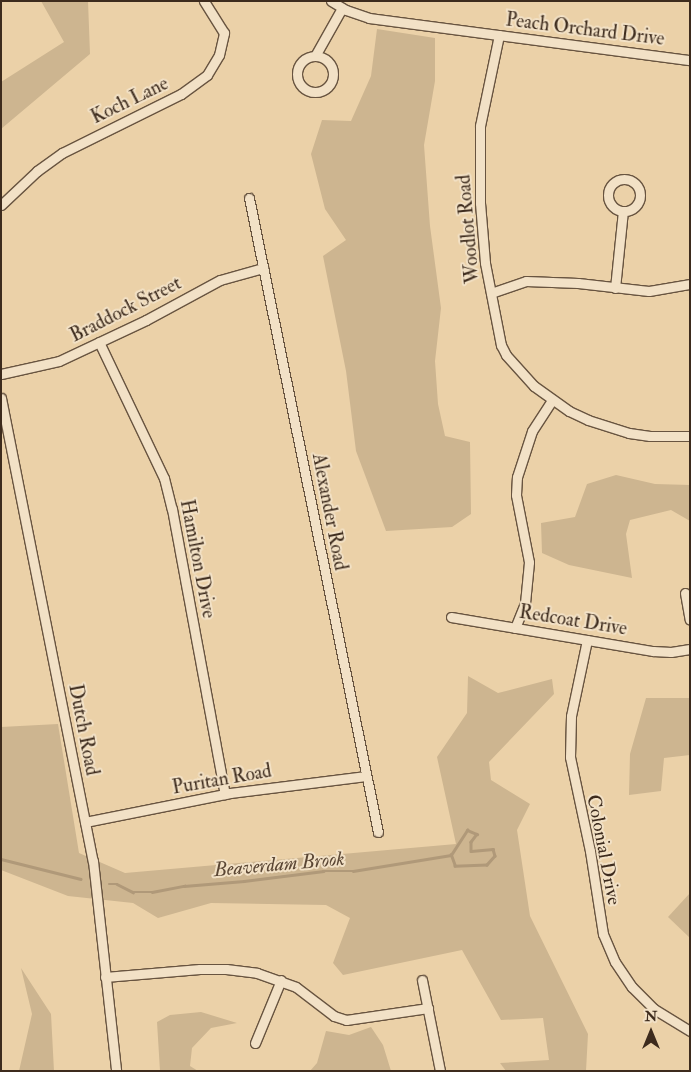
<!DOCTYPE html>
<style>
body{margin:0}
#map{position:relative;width:691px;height:1072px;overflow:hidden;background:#ebd1a8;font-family:"IM FELL Double Pica",serif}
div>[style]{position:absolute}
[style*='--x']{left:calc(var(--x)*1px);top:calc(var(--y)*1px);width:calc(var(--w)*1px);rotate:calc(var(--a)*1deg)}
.green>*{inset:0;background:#cdb590}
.stream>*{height:2.5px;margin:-1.25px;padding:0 1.25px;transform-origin:1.25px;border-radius:1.25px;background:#b09979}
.roads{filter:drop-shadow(1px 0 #685440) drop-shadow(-1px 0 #685440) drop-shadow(0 1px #685440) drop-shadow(0 -1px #685440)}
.minor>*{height:9px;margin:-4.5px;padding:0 4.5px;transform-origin:4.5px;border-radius:4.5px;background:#f2e1c6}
.minor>.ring{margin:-4.5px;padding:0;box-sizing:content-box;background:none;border:9px solid #f2e1c6;border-radius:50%}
span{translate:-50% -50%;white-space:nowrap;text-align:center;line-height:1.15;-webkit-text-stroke:4px #f2e1c6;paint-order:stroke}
.street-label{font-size:19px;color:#3d2b1d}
.water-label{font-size:20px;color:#5a4634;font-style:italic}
.frame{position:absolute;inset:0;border:2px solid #3d2b1d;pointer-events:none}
.north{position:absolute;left:626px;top:1007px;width:50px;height:50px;-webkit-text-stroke:4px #f2e1c6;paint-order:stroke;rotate:0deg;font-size:14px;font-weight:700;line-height:20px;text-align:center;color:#3d2b1d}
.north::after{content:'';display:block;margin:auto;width:18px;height:22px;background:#3d2b1d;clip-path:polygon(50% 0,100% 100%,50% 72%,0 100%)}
</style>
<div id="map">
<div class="green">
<i style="clip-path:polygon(41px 1px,88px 1px,90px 54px,1px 129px,1px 82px,64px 42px)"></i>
<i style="clip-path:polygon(377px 29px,435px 38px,435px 81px,424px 145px,430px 226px,441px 308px,435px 361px,438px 404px,445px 436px,470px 442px,471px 514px,452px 527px,386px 531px,356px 451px,346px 371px,323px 256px,346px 240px,325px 209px,311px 154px,322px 120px,351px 121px,371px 76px)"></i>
<i style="clip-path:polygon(616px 475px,655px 484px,690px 485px,690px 521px,671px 510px,630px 520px,626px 534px,632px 578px,569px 565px,542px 553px,541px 523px,575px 517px,587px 484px)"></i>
<i style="clip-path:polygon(468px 676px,498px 693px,552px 679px,554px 694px,489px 762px,491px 780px,530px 804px,517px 830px,530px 916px,588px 1034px,586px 1071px,506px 1071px,500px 1063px,549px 1060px,543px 1018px,501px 1020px,462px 950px,343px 975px,333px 963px,350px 918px,326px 905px,211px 903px,158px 918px,133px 903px,68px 896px,1px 870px,1px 727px,58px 724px,79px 853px,125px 873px,456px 844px,437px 757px,467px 713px)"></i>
<i style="clip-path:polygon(646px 698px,690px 698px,690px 755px,664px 758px,661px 791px,629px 795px,630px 754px)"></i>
<i style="clip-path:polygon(690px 893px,690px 938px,668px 917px)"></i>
<i style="clip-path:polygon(21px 968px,51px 1014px,54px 1071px,19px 1071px,32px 1014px)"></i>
<i style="clip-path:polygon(201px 1012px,237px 1023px,211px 1028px,192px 1048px,190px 1066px,198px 1071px,160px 1071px,157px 1022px,170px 1015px)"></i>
<i style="clip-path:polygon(371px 1027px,383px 1045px,391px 1071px,310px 1071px,317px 1063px,326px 1031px,349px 1035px)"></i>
</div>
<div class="stream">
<i style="--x:467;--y:830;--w:11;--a:22"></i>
<i style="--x:477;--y:834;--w:10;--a:127"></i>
<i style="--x:471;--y:842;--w:9;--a:90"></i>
<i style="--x:471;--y:851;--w:22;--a:-5"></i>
<i style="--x:493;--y:849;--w:7;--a:74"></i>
<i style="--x:495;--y:856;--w:12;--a:132"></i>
<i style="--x:487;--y:865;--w:32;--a:178"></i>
<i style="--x:455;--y:866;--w:12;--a:-110"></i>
<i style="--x:451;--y:855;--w:30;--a:-57"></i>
<i style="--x:1;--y:859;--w:82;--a:14"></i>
<i style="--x:109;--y:884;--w:8;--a:0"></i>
<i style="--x:117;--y:884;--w:18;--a:27"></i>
<i style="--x:133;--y:892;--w:19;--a:0"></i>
<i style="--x:152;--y:892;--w:33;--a:-11"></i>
<i style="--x:184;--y:886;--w:60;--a:-4.8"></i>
<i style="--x:244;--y:881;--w:80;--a:-7.2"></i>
<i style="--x:323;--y:871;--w:30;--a:0"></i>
<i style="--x:353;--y:871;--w:99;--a:-9.3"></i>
</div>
<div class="roads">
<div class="minor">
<i style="--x:331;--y:1;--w:17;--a:31"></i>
<i style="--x:346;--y:10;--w:24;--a:19"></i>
<i style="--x:369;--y:18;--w:324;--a:7.5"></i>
<i style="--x:499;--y:35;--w:93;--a:101.8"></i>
<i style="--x:480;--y:126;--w:77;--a:90"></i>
<i style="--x:480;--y:203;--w:60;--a:85.2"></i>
<i style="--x:485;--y:263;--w:84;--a:79"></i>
<i style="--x:501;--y:345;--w:11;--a:63"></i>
<i style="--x:506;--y:355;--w:42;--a:47.9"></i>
<i style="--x:534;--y:386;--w:43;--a:35.5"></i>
<i style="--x:569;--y:411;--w:21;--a:25"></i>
<i style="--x:588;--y:420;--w:43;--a:17.6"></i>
<i style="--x:629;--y:433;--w:21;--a:8"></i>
<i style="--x:650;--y:436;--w:40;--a:0"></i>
<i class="ring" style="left:297px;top:56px;width:27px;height:27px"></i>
<i style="--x:315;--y:56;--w:55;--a:-60.6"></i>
<i class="ring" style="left:608px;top:179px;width:23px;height:23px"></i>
<i style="--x:249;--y:198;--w:647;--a:78.5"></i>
<i style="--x:1;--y:205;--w:50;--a:-43.4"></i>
<i style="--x:37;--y:171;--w:31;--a:-36"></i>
<i style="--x:62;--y:153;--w:133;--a:-26.4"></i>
<i style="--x:181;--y:94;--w:32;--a:-36"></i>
<i style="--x:207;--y:75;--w:23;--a:-59"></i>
<i style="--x:219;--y:55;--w:23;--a:-77"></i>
<i style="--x:224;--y:33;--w:38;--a:-122"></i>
<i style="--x:615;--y:288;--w:77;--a:-84.1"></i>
<i style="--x:491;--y:293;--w:37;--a:-19"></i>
<i style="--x:526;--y:281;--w:52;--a:2.2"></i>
<i style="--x:578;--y:283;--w:71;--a:6.4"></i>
<i style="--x:649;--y:291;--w:42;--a:-9.7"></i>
<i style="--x:99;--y:342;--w:151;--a:64.5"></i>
<i style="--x:164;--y:478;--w:32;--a:76"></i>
<i style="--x:172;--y:509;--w:290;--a:79.5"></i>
<i style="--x:1;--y:374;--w:59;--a:-12.6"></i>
<i style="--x:59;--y:361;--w:96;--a:-25.2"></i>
<i style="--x:146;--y:320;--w:84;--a:-28.4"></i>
<i style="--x:220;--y:280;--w:45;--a:-15.6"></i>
<i style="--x:1;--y:398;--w:472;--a:78.8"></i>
<i style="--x:93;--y:861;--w:211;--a:83.7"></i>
<i style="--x:685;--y:593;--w:27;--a:80"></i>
<i style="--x:451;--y:617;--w:205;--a:9.6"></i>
<i style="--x:653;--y:651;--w:18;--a:3"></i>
<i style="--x:671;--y:652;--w:19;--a:-9"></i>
<i style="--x:515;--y:628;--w:27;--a:-68"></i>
<i style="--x:525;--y:603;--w:41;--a:-84.4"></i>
<i style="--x:529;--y:562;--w:68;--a:-101"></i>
<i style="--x:516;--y:495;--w:18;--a:-87"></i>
<i style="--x:517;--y:477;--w:48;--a:-71.9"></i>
<i style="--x:532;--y:431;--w:37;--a:-57"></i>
<i style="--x:587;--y:640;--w:78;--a:101.9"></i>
<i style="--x:571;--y:716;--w:41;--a:91.4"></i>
<i style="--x:570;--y:757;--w:96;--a:78"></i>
<i style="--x:590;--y:851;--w:84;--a:81.1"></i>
<i style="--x:603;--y:934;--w:30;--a:67"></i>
<i style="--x:615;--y:962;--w:30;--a:56"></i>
<i style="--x:632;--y:987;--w:31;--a:45"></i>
<i style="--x:654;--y:1009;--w:42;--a:31.4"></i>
<i style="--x:85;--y:822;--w:148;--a:-11.3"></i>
<i style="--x:230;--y:793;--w:137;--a:-7.1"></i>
<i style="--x:105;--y:977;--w:95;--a:-4.8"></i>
<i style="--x:200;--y:969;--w:26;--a:0"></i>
<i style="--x:226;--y:969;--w:31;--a:7"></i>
<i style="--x:257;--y:973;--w:41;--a:19.7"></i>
<i style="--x:296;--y:987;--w:48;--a:37.3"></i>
<i style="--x:334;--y:1016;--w:13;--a:18"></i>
<i style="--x:346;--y:1020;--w:83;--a:-8.3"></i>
<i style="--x:422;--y:980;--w:93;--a:78.8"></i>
<i style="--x:255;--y:1043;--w:68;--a:-67.6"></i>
</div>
</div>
<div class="street-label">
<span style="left:585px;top:30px;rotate:7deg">Peach Orchard Drive</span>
<span style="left:130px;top:101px;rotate:-26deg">Koch Lane</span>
<span style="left:469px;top:229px;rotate:-95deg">Woodlot Road</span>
<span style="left:126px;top:310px;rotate:-27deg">Braddock Street</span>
<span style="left:329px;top:512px;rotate:79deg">Alexander Road</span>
<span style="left:197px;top:559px;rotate:79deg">Hamilton Drive</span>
<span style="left:573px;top:621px;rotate:9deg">Redcoat Drive</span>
<span style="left:83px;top:730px;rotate:79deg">Dutch Road</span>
<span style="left:222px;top:780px;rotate:-10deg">Puritan Road</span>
<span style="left:603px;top:850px;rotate:79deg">Colonial Drive</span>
</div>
<div class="water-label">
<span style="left:279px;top:864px;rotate:-5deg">Beaverdam Brook</span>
</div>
<div class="frame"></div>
<div class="north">N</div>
</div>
